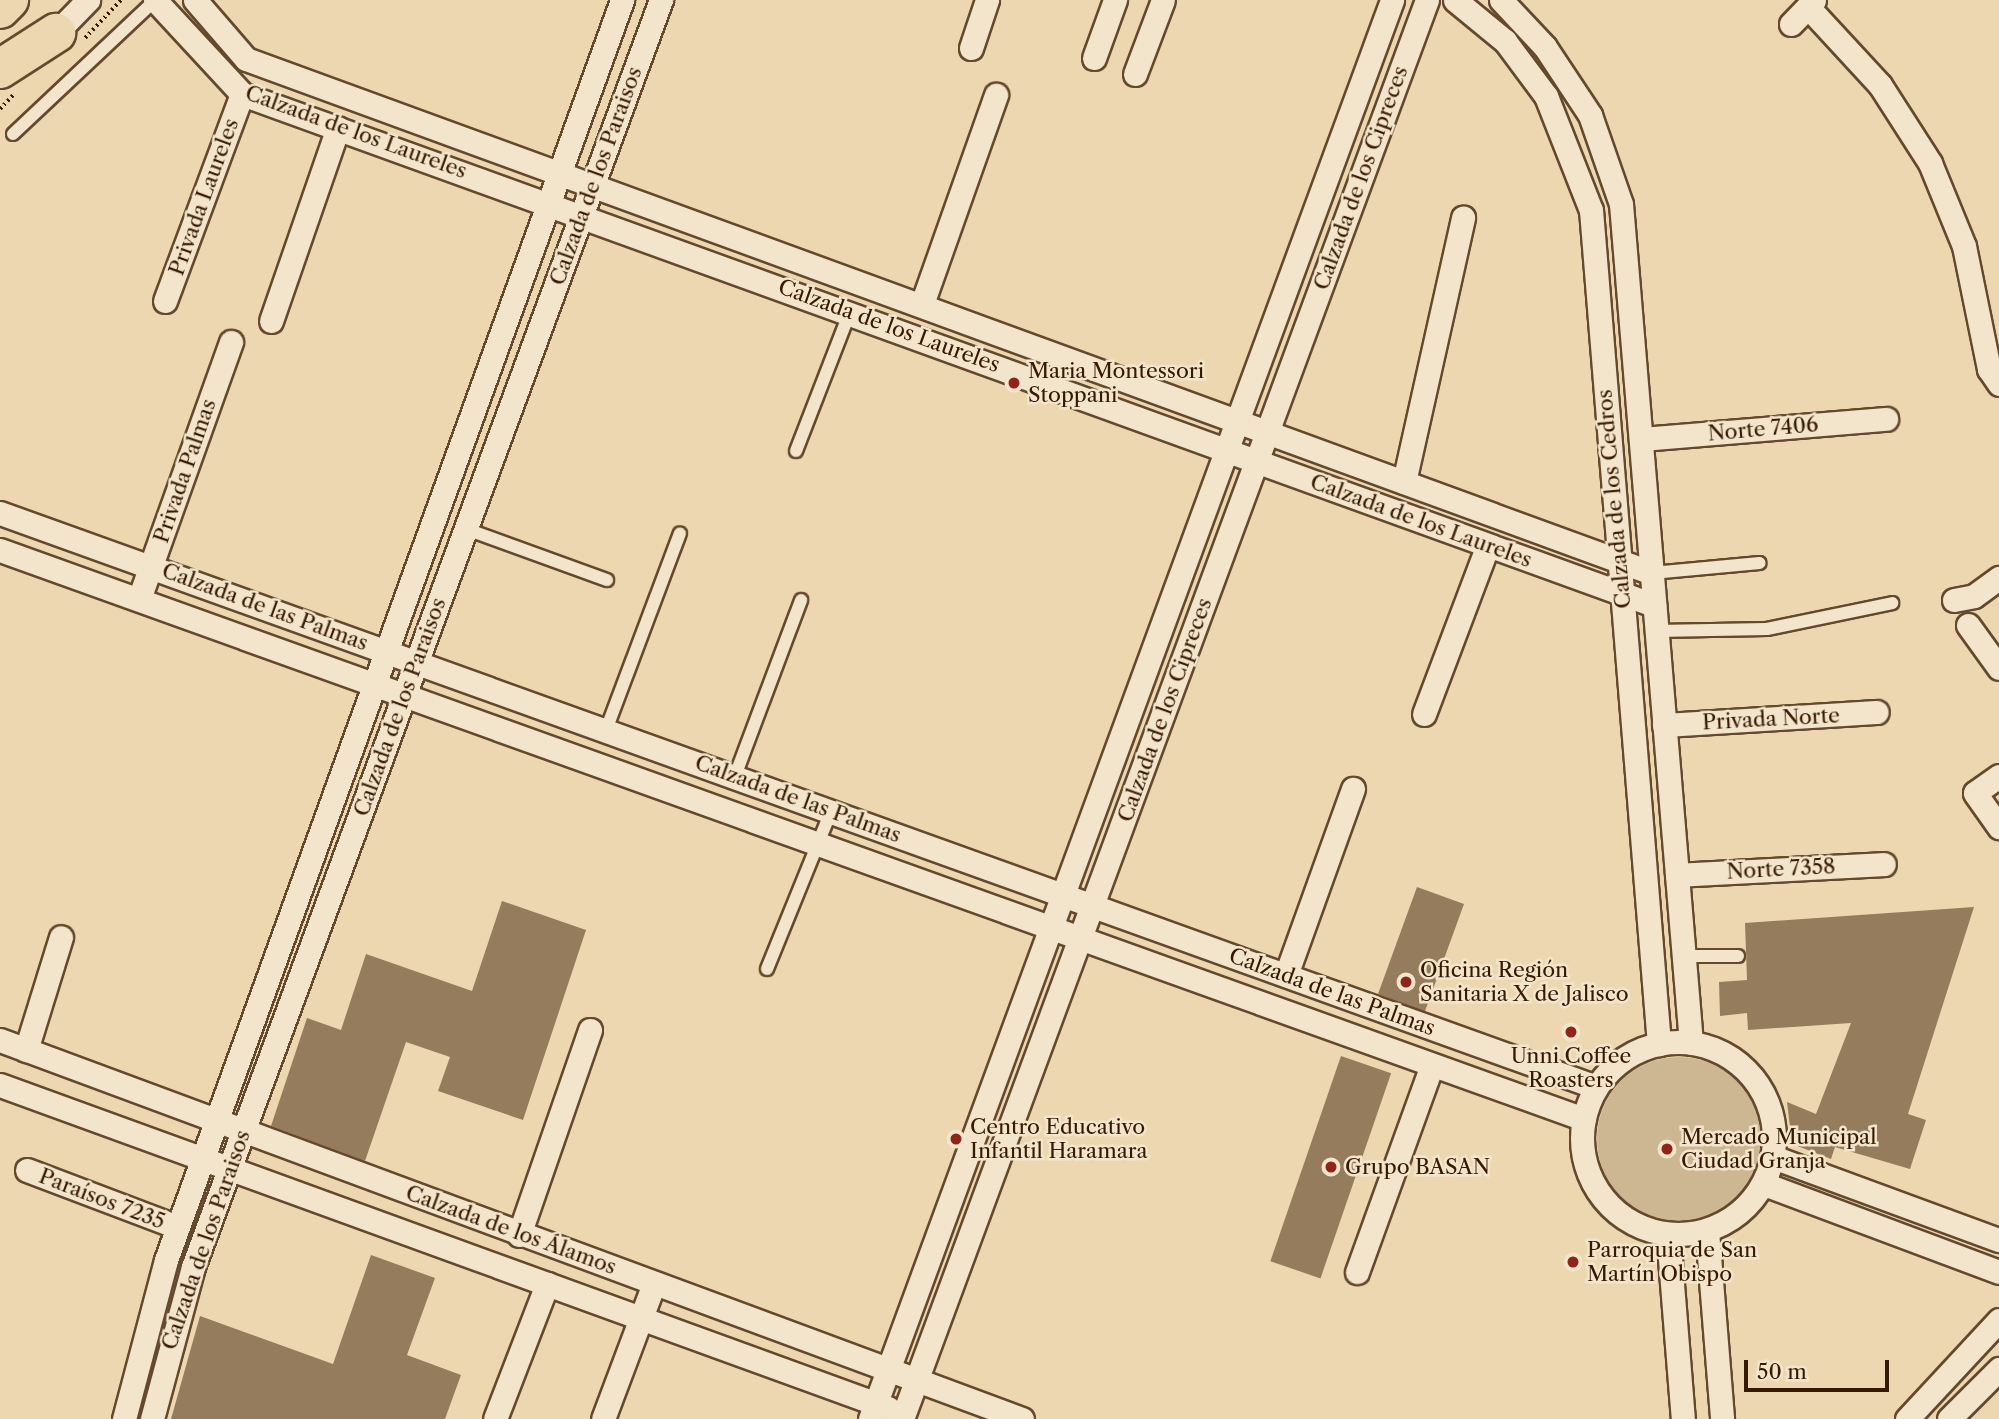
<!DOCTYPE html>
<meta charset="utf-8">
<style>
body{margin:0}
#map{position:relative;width:1999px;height:1419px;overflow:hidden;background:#ecd7b0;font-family:"Libre Caslon Text",serif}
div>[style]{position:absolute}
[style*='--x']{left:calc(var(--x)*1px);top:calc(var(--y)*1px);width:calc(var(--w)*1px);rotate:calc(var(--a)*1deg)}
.green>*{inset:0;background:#cdb792}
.round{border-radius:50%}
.building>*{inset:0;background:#957c5c;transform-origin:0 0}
.path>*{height:3.5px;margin-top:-1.75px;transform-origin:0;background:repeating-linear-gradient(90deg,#371a01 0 2px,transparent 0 5.5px)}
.roads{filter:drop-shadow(2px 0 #64492d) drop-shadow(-2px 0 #64492d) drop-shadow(0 2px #64492d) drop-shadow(0 -2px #64492d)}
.lane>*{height:12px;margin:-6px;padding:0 6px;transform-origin:6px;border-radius:6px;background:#f3e5cc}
.street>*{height:23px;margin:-11.5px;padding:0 11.5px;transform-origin:11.5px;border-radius:11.5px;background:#f3e5cc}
.street>.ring{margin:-11.5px;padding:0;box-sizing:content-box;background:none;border:23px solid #f3e5cc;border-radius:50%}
.highway>*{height:38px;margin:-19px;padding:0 19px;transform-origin:19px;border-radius:19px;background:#ecd7b0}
.dots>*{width:19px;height:19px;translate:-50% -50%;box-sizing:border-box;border:4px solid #f3e5cc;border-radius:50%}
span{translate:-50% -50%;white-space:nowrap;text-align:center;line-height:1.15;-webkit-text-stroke:5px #f3e5cc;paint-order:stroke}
.street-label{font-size:21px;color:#371a01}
.poi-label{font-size:21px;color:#371a01}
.left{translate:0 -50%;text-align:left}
.scale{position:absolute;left:1744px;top:1360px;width:145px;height:32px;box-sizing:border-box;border:4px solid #371a01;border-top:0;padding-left:9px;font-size:21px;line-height:24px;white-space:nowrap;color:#371a01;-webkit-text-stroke:5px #f3e5cc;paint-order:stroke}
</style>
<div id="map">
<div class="green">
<i class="round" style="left:1597px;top:1057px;width:164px;height:164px"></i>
</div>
<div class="building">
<i style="left:1417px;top:887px;width:50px;height:114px;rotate:20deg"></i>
<i style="clip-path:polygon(502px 901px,586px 930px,523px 1120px,438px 1091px,450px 1057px,406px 1042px,365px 1161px,271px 1126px,307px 1018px,341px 1030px,366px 954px,472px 991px)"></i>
<i style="clip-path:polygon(1974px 907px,1908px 1114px,1926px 1120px,1910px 1169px,1835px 1147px,1831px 1159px,1792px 1144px,1787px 1102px,1816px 1114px,1851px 1023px,1748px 1030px,1747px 1013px,1720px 1016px,1719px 982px,1747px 980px,1745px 923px)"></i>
<i style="left:1341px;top:1056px;width:53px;height:217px;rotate:19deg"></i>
<i style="clip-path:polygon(371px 1255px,435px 1278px,407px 1355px,461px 1375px,445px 1419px,171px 1419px,200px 1316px,333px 1364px)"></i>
</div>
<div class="path">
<i style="--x:85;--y:38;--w:52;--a:-46.5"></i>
<i style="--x:0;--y:109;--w:19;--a:-47"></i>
</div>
<div class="roads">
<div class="lane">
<i style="--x:13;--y:134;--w:195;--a:-43.3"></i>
<i style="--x:796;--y:451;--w:149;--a:-68.8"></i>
<i style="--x:466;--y:529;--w:150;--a:19.9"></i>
<i style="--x:1652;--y:573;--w:108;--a:-5.3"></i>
<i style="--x:1656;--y:631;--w:111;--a:-1"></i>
<i style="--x:1767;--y:629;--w:128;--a:-11.7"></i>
<i style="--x:606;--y:730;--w:210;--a:-69.4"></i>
<i style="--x:735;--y:776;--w:188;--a:-69.4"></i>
<i style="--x:1684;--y:956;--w:54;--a:0"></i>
<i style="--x:767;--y:969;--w:170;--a:-67.9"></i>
</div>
<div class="street">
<i style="--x:155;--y:0;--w:128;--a:47.2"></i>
<i style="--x:242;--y:94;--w:1502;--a:19.9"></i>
<i style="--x:195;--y:0;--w:78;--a:49.2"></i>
<i style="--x:246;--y:59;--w:1497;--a:20.08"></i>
<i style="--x:1455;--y:0;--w:65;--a:39.4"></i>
<i style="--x:1505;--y:41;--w:69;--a:53.3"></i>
<i style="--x:1546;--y:96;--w:123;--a:68.5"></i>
<i style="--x:1591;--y:210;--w:837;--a:85.34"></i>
<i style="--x:1501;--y:0;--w:64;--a:46.9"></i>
<i style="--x:1545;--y:47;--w:82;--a:56.5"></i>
<i style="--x:1590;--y:115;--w:94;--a:70.8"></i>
<i style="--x:1621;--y:204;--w:842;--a:85.23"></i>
<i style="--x:1808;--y:7;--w:106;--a:47.3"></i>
<i style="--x:1880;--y:85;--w:93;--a:57.3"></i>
<i style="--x:1930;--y:163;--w:90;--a:67.7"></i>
<i style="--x:1964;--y:246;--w:126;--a:78.5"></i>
<i style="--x:1989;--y:369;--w:18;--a:56"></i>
<i style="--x:1791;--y:24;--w:33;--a:-46"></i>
<i style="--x:47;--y:42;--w:59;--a:-45.7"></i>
<i style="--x:971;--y:48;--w:51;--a:-71.6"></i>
<i style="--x:1094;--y:58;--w:62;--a:-70.1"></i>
<i style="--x:1135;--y:74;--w:79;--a:-69.3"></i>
<i style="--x:165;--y:301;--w:221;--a:-69.6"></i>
<i style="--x:922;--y:304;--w:222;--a:-70.5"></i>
<i style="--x:271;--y:321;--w:204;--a:-70.9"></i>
<i style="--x:1641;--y:439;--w:246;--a:-4.7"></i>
<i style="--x:1404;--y:482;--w:271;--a:-77.4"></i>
<i style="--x:0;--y:513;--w:1696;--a:19.78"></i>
<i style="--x:0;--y:550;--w:1683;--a:19.76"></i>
<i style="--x:139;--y:599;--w:273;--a:-70.3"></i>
<i style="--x:1954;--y:600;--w:20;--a:-11"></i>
<i style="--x:1974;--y:596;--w:31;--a:-36"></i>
<i style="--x:1968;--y:625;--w:53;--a:54.2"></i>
<i style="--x:1424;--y:714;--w:178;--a:-69.3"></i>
<i style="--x:1664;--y:725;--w:213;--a:-3.5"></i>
<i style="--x:1999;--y:776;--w:29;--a:145"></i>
<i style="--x:1975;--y:793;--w:42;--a:54.8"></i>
<i style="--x:1677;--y:875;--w:207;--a:-3"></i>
<i style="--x:1286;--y:975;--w:198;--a:-70.2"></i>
<i style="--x:0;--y:1040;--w:1090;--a:20.35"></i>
<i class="ring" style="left:1582px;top:1042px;width:169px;height:169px"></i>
<i style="--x:26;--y:1050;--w:118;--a:-72.8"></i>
<i style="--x:0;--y:1085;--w:945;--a:19.99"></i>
<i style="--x:1773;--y:1157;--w:241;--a:20.2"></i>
<i style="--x:27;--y:1170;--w:161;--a:20.7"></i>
<i style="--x:1764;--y:1184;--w:251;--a:20.5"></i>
<i style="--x:1707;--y:1231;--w:189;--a:85.4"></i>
<i style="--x:1668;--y:1234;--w:186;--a:85.4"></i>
<i style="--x:519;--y:1235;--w:217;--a:-70.9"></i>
<i style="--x:1357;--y:1272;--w:220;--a:-70.1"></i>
<i style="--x:124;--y:1419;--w:164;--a:-75.2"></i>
<i style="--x:166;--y:1260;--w:1340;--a:-70.1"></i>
<i style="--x:152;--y:1419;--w:157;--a:-74.9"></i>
<i style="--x:193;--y:1267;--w:1351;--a:-69.73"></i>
<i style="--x:495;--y:1419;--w:145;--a:-68.9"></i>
<i style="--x:603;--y:1419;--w:145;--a:-69.4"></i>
<i style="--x:870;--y:1419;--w:1512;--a:-69.8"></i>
<i style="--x:902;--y:1419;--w:1513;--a:-69.7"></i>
<i style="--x:1907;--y:1419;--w:135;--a:-47.1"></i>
<i style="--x:1949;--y:1419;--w:71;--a:-45"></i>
</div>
<div class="highway">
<i style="--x:0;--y:9;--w:13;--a:-45"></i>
<i style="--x:0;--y:69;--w:67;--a:-32.7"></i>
</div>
</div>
<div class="dots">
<i style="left:1014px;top:383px;background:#8f2418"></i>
<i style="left:1406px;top:982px;background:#8f2418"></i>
<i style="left:1571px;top:1032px;background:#8f2418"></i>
<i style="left:956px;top:1139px;background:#8f2418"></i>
<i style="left:1667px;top:1149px;background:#8f2418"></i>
<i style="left:1331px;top:1167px;background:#8f2418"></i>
<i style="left:1573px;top:1262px;background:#8f2418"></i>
</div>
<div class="street-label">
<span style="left:356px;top:132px;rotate:20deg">Calzada de los Laureles</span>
<span style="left:596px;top:176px;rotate:-70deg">Calzada de los Paraisos</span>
<span style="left:1361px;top:178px;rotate:-70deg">Calzada de los Cipreces</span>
<span style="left:204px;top:197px;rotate:-70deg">Privada Laureles</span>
<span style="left:889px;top:326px;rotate:20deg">Calzada de los Laureles</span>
<span style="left:1763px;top:429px;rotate:-5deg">Norte 7406</span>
<span style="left:185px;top:471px;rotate:-71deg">Privada Palmas</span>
<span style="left:1614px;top:499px;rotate:-95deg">Calzada de los Cedros</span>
<span style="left:1421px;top:521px;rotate:20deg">Calzada de los Laureles</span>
<span style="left:265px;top:607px;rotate:20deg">Calzada de las Palmas</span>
<span style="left:400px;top:707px;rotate:-70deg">Calzada de los Paraisos</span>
<span style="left:1165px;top:710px;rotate:-70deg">Calzada de los Cipreces</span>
<span style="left:1771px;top:719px;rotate:-3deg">Privada Norte</span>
<span style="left:798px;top:799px;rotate:20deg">Calzada de las Palmas</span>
<span style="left:1781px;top:869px;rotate:-3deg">Norte 7358</span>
<span style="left:1332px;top:992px;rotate:20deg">Calzada de las Palmas</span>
<span style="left:102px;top:1199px;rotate:21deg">Paraísos 7235</span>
<span style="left:511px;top:1230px;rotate:20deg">Calzada de los Álamos</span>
<span style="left:206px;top:1240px;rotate:-71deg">Calzada de los Paraisos</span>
</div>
<div class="poi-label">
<span class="left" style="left:1028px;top:383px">Maria Montessori<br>Stoppani</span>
<span class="left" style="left:1420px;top:982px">Oficina Región<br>Sanitaria X de Jalisco</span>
<span style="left:1571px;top:1068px">Unni Coffee<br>Roasters</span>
<span class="left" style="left:970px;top:1139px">Centro Educativo<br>Infantil Haramara</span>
<span class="left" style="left:1681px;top:1149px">Mercado Municipal<br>Ciudad Granja</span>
<span class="left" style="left:1345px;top:1167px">Grupo BASAN</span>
<span class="left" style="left:1587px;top:1262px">Parroquia de San<br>Martín Obispo</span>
</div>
<div class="scale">50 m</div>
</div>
